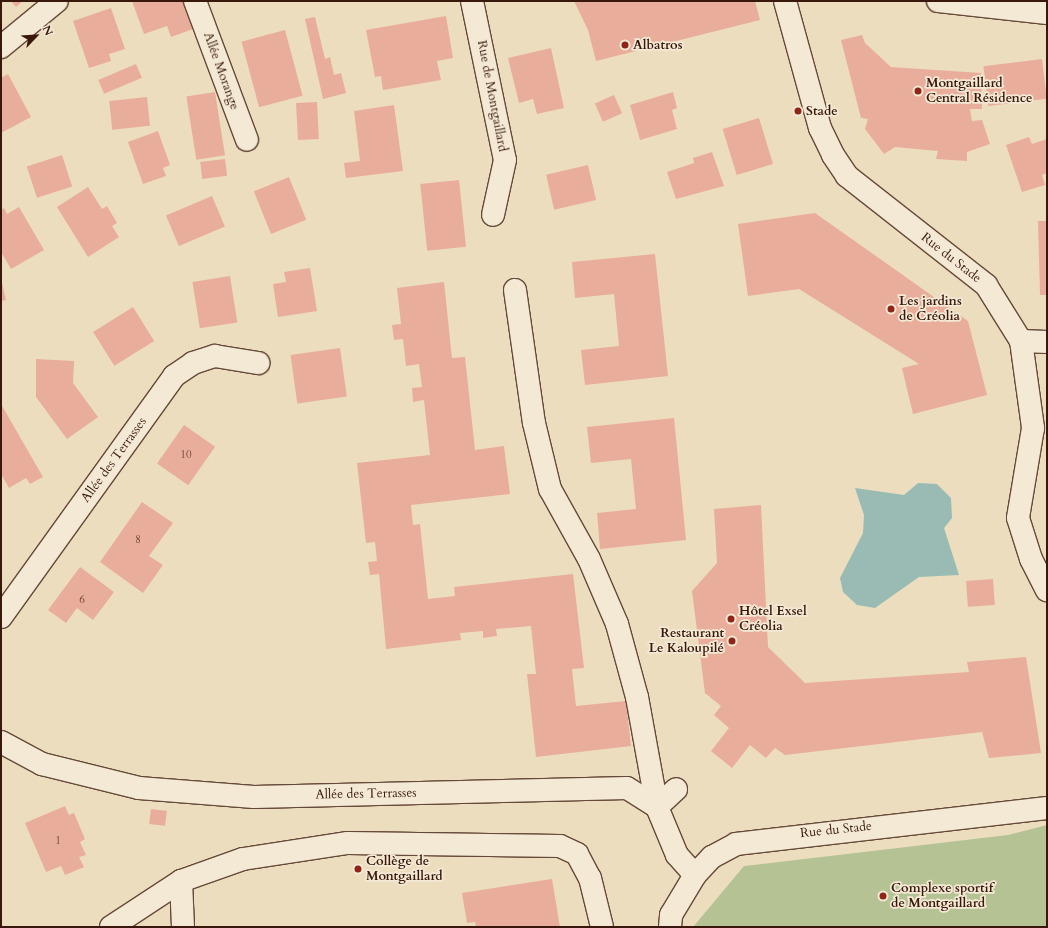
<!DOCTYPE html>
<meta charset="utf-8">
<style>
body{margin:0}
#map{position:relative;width:1048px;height:928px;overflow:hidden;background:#edddbf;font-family:Cardo,serif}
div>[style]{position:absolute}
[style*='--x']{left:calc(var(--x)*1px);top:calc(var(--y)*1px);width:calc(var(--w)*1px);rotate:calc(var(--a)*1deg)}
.green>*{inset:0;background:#b5c294}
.water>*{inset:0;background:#99bbb4}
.building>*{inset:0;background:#e9ad9b;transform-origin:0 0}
.roads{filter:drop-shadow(1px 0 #664938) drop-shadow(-1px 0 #664938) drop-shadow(0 1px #664938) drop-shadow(0 -1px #664938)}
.minor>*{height:22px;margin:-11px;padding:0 11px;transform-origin:11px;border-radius:11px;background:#f3e9d5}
.dots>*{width:11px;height:11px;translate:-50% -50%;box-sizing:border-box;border:2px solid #f3e9d5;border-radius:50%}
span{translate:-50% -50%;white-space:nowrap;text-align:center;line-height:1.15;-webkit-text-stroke:3.5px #f3e9d5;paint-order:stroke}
.number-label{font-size:11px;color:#653d2f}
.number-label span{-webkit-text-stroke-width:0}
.poi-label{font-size:13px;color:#39180b;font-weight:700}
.left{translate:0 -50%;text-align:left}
.right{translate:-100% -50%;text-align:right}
.street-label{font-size:13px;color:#39180b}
.frame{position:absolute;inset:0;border:2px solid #39180b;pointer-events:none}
.north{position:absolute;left:16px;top:16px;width:40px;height:40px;-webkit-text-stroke:3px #f3e9d5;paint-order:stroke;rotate:65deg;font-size:11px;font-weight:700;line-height:16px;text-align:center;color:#39180b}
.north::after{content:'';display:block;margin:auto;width:14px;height:18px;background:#39180b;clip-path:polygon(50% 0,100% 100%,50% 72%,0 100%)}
</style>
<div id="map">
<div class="green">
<i style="clip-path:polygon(1047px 825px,1047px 927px,693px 927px,744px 866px,1008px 835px)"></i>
</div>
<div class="water">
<i style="clip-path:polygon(918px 483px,937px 484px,951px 498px,952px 518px,944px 528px,959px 575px,919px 577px,875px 608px,857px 605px,843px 592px,840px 578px,863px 533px,864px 515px,855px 488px,904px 495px)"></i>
</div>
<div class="building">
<i style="clip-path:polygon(11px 1px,23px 1px,16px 7px)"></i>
<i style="clip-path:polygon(132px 1px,183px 1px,193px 29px,171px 37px,167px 26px,144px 34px)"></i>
<i style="clip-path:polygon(574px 1px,755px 1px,760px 20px,596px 61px,588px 30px)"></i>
<i style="clip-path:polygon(111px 8px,125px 49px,109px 54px,111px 61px,89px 68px,73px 21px)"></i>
<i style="clip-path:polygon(446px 16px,453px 58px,437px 61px,441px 80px,383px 90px,381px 76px,375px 77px,366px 30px)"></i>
<i style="clip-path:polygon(315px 17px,325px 59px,330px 57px,334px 75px,341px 73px,346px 93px,323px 99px,305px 19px)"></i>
<i style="left:285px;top:30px;width:68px;height:45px;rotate:75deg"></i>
<i style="clip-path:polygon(862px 35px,865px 43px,891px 67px,981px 73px,982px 109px,970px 109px,972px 121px,982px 120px,990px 144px,967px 152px,967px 161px,936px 159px,938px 151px,895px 147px,884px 154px,865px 129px,868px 119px,861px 118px,841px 40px)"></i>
<i style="clip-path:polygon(551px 48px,564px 108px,537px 114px,533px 99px,519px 103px,508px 58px)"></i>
<i style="left:1042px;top:59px;width:40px;height:59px;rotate:83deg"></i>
<i style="left:136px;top:64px;width:15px;height:41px;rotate:67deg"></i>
<i style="clip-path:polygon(8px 74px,31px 117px,1px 133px,1px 78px)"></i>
<i style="left:215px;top:92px;width:64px;height:29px;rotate:81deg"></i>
<i style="clip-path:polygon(673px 92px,677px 108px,672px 110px,677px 129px,640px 140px,630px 105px)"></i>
<i style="left:614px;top:95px;width:20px;height:21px;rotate:66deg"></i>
<i style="left:147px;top:97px;width:29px;height:38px;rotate:84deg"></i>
<i style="left:317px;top:102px;width:37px;height:21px;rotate:87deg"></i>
<i style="clip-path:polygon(394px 105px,403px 171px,346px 178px,344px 163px,360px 161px,354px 111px)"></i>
<i style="left:759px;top:118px;width:48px;height:38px;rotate:73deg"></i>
<i style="clip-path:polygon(158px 131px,170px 165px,163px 168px,166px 176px,143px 184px,128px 142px)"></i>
<i style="clip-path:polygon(1029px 137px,1032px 144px,1047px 139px,1047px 173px,1042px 175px,1045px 185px,1022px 192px,1006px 145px)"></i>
<i style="clip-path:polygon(712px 152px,724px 186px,676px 199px,667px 172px,694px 163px,693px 158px)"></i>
<i style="left:62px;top:155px;width:33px;height:37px;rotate:72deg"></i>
<i style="left:225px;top:159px;width:17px;height:25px;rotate:83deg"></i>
<i style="left:588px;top:165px;width:36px;height:43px;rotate:77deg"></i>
<i style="left:289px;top:177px;width:46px;height:38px;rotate:68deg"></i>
<i style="left:459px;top:180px;width:67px;height:39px;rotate:84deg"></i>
<i style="clip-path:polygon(88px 187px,102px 209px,107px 206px,117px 223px,112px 226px,119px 237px,88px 257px,57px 207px)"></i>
<i style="left:212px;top:196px;width:33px;height:50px;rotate:67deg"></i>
<i style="clip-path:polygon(19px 207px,44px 250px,11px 269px,1px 252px,1px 210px,4px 208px,7px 214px)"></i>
<i style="clip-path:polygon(815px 213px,968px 321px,987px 395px,913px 414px,902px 368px,919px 364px,799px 289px,748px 296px,738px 224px)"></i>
<i style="clip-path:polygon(1038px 221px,1047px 221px,1047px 295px,1040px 295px)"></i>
<i style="clip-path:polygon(655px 254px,668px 376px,585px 385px,581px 350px,619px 346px,614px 294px,575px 298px,572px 262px)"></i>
<i style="clip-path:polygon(310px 268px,317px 311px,278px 317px,273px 284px,286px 282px,284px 272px)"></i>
<i style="left:230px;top:276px;width:47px;height:38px;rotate:81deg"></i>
<i style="clip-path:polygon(1px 279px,6px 300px,1px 301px)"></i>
<i style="clip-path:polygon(444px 282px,452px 358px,465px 357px,475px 450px,504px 446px,510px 494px,411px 505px,413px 525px,420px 524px,428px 599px,455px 596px,454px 587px,573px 574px,584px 668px,572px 669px,576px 706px,626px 701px,631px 746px,536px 757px,527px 674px,536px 674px,531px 626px,496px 629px,497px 636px,483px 638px,483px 631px,460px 633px,461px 640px,386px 649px,379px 574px,370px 575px,368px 562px,377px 561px,375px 542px,366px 543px,357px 463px,430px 455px,424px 400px,413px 402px,412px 388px,422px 387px,419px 364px,406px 366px,403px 339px,394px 340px,392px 325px,401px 324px,397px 288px)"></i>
<i style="left:133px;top:307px;width:40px;height:47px;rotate:58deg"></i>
<i style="left:340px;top:348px;width:49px;height:50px;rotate:82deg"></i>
<i style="clip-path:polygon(36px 359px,74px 361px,73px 383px,98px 417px,67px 439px,36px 397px)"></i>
<i style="clip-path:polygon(1px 404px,43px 477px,30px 484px,26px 478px,9px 488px,1px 474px)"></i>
<i style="clip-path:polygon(674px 418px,686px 540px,600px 549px,597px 513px,636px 509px,631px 459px,591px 463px,587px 427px)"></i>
<i style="left:184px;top:425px;width:38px;height:47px;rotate:35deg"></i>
<i style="clip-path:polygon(142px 502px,173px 523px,149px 556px,163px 565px,143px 593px,100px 562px)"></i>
<i style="clip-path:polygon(761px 505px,768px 647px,805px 683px,969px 672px,967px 662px,1026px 657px,1041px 753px,989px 758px,982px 732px,785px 755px,775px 748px,766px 758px,750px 745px,732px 768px,711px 751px,729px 728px,714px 715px,721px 706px,705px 693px,692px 591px,717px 563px,714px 509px)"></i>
<i style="clip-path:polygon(80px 567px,114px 592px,93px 620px,77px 608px,66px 623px,48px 610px)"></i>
<i style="left:993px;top:579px;width:26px;height:27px;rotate:86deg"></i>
<i style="clip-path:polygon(65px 806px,69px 815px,74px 813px,85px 839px,80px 842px,86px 855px,79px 857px,84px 867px,65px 875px,61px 866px,46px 872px,25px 823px)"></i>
<i style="left:151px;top:809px;width:16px;height:15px;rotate:7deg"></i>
<i style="clip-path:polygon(552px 879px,560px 927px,476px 927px,475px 922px,467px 923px,462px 893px)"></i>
</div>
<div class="roads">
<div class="minor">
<i style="--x:195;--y:1;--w:148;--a:69.5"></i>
<i style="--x:472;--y:1;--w:162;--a:78.3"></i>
<i style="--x:505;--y:160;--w:56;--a:102.3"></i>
<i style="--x:785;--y:1;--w:132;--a:74.6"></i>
<i style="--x:820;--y:128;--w:30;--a:64"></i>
<i style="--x:833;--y:155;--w:25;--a:56"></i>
<i style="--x:847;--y:176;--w:177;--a:38.1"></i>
<i style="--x:986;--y:285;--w:66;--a:58"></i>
<i style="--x:1021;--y:341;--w:88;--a:82.1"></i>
<i style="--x:1033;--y:428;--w:91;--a:99.5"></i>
<i style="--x:1018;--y:518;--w:43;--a:72.4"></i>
<i style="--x:1031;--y:559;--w:35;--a:63"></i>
<i style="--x:938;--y:1;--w:110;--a:6.3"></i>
<i style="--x:1;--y:47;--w:72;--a:-39.4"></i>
<i style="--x:515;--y:290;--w:134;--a:81.9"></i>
<i style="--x:534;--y:423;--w:68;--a:76.4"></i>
<i style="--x:550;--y:489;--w:80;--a:60.9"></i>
<i style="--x:589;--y:559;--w:71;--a:66.7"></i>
<i style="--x:617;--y:624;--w:76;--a:74.7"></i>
<i style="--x:637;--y:697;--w:112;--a:79.7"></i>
<i style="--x:1021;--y:341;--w:26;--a:2"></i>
<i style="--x:1;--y:617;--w:297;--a:-54.3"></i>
<i style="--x:174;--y:376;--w:23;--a:-34"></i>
<i style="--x:193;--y:363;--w:23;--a:-18"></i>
<i style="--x:215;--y:356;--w:44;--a:9.2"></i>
<i style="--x:1;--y:742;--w:47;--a:28.2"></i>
<i style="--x:42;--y:764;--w:100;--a:13.9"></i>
<i style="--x:139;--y:788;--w:115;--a:4.5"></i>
<i style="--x:254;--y:797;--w:373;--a:-1.4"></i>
<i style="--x:627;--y:788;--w:36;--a:32"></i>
<i style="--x:657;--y:807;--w:52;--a:67.4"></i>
<i style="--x:677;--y:855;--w:27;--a:48"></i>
<i style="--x:657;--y:807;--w:26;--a:-43"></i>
<i style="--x:181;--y:881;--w:46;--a:87.5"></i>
<i style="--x:111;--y:927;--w:84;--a:-33.3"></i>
<i style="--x:181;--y:881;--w:66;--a:-19.5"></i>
<i style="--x:243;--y:859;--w:106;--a:-8.7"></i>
<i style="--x:348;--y:843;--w:212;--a:0.8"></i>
<i style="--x:560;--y:846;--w:19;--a:25"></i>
<i style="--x:577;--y:854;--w:27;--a:62"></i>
<i style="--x:590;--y:878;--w:50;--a:76.2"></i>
<i style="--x:670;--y:927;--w:12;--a:-85"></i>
<i style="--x:671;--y:915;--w:47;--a:-59"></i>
<i style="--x:695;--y:875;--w:25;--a:-47"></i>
<i style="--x:712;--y:857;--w:27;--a:-28"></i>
<i style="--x:736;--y:844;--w:313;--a:-6.6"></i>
</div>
</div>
<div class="dots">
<i style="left:625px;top:45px;background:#8f2418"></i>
<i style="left:918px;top:91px;background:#8f2418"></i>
<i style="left:798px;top:111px;background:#8f2418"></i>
<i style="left:891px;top:309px;background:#8f2418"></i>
<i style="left:731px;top:619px;background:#8f2418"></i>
<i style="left:732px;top:641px;background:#8f2418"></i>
<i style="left:358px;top:869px;background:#8f2418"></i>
<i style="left:883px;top:896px;background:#8f2418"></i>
</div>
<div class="number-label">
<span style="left:186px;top:455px">10</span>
<span style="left:138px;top:540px">8</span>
<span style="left:82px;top:600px">6</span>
<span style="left:58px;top:841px">1</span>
</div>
<div class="poi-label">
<span class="left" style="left:633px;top:45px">Albatros</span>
<span class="left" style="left:926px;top:91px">Montgaillard<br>Central Résidence</span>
<span class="left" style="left:806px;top:111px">Stade</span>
<span class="left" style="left:899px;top:309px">Les jardins<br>de Créolia</span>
<span class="left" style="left:739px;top:619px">Hôtel Exsel<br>Créolia</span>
<span class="right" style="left:724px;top:641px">Restaurant<br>Le Kaloupilé</span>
<span class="left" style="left:366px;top:869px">Collège de<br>Montgaillard</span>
<span class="left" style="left:891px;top:896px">Complexe sportif<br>de Montgaillard</span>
</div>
<div class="street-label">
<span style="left:221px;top:71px;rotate:70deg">Allée Morange</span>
<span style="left:492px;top:96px;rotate:79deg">Rue de Montgaillard</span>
<span style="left:951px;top:258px;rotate:38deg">Rue du Stade</span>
<span style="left:114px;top:460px;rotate:-54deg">Allée des Terrasses</span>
<span style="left:366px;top:794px;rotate:-1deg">Allée des Terrasses</span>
<span style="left:836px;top:830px;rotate:-6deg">Rue du Stade</span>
</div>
<div class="frame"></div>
<div class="north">N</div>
</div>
